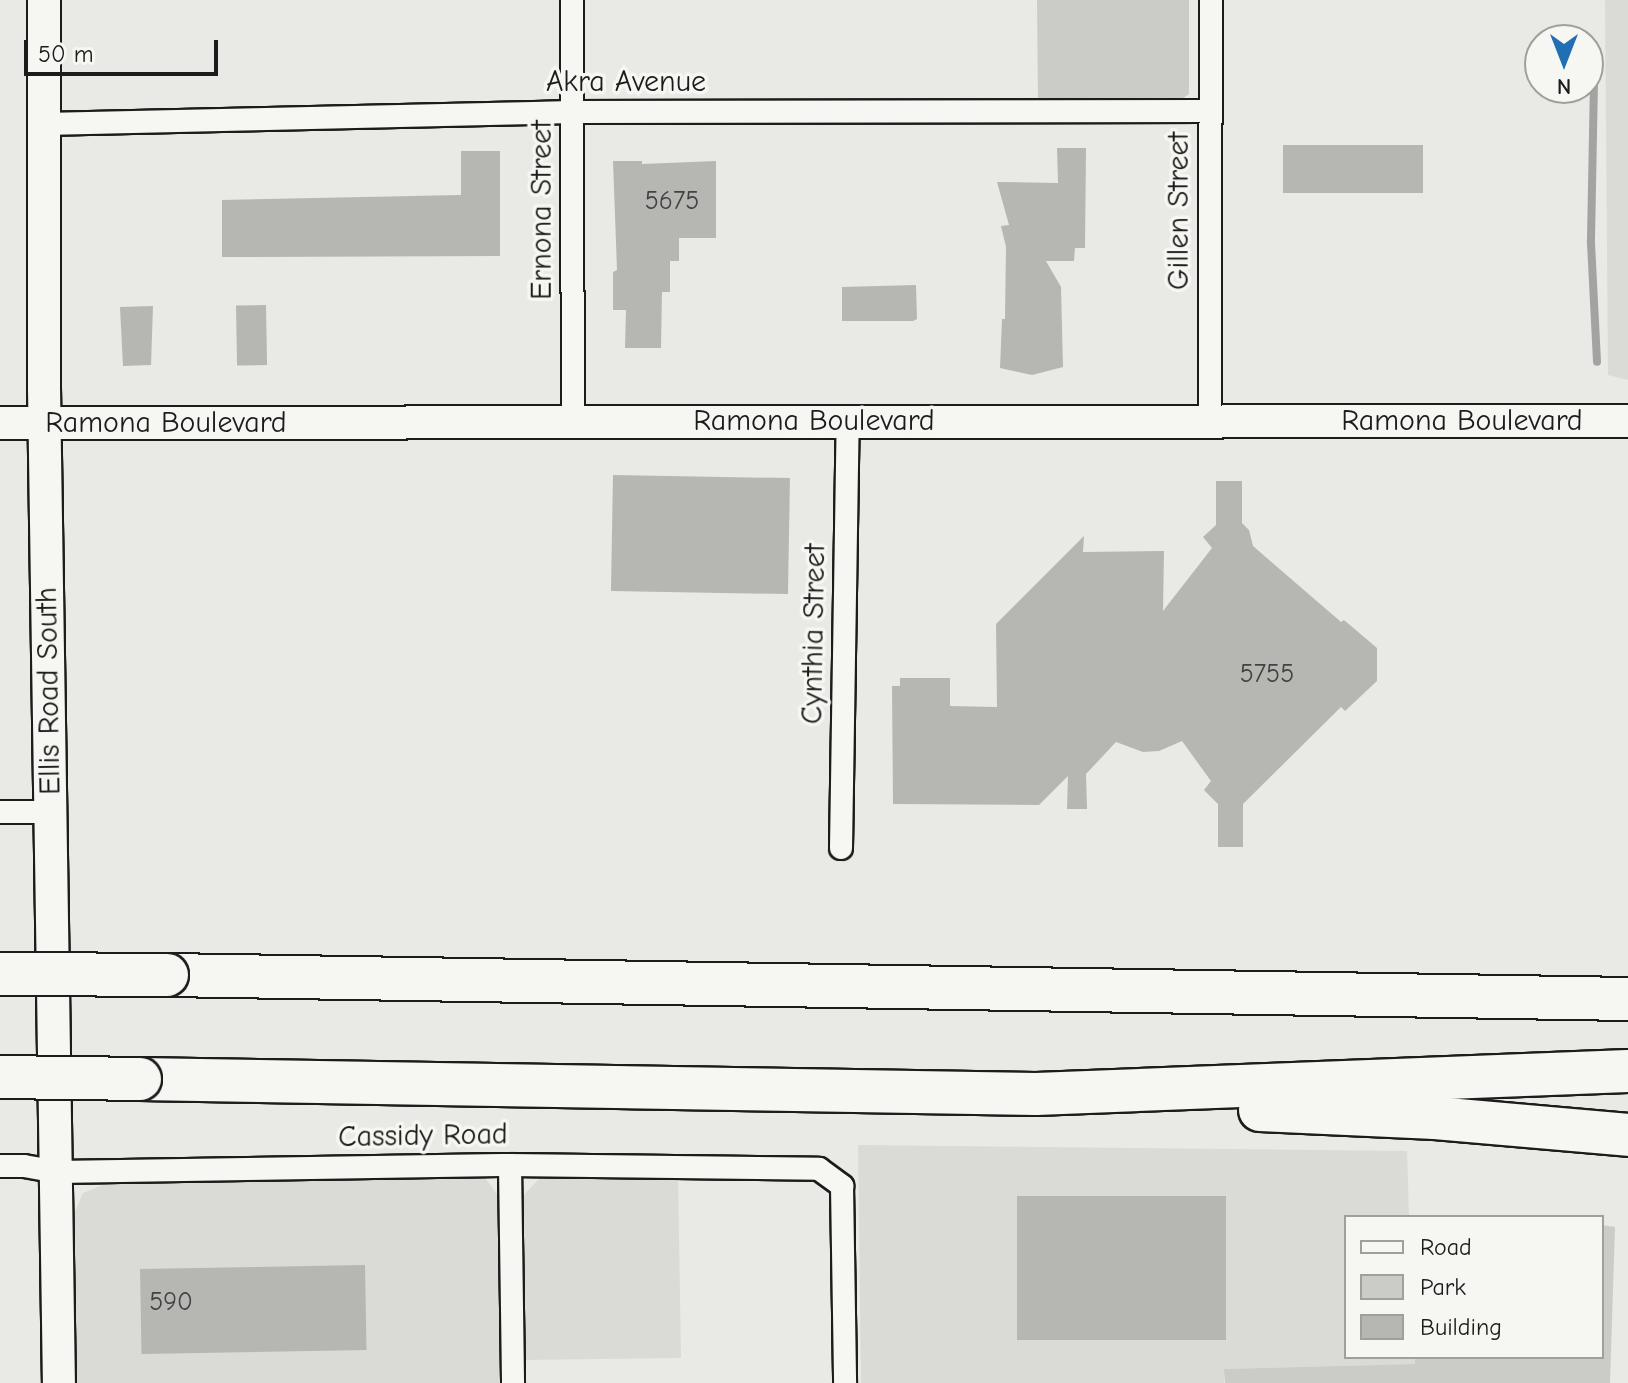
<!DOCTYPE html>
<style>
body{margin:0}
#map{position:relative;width:1628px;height:1383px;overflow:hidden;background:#e9e9e5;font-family:"Comic Neue",sans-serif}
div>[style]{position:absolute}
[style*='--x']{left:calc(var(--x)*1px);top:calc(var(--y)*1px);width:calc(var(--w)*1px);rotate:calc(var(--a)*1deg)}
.built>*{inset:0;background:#dadad6}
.green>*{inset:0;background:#cbcbc7}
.stream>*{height:8px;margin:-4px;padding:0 4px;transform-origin:4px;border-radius:4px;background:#a3a3a1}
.building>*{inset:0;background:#b6b6b3;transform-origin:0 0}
.roads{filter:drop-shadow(2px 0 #1c1c1c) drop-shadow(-2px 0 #1c1c1c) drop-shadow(0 2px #1c1c1c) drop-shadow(0 -2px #1c1c1c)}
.street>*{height:22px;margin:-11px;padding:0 11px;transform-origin:11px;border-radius:11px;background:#f6f6f2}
.secondary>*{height:32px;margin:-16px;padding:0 16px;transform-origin:16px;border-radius:16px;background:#f6f6f2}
.highway>*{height:42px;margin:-21px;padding:0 21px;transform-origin:21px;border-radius:21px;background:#f6f6f2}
.bridges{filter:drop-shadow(2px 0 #1c1c1c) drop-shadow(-2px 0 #1c1c1c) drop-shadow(0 2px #1c1c1c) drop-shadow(0 -2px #1c1c1c)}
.highway-bridge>*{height:42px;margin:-21px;padding:0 21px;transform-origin:21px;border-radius:21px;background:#f6f6f2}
span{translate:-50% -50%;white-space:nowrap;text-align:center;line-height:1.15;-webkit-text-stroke:7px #f6f6f2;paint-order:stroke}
.number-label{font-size:26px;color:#424242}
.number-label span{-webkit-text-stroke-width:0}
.street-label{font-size:30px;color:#1c1c1c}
.legend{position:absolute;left:1344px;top:1215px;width:260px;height:144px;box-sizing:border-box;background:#f6f6f2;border:2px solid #9f9f9c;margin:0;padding:10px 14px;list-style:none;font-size:24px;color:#1c1c1c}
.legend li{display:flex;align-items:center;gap:16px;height:40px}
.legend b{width:40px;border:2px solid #9f9f9c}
.north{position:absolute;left:1524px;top:24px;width:80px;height:80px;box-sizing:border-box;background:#f6f6f2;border:2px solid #9f9f9c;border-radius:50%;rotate:180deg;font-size:22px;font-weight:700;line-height:32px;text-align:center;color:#1c1c1c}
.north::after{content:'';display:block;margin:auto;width:28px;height:36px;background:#1f6fb2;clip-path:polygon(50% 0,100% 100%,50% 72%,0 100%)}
.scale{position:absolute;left:24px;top:40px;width:194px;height:36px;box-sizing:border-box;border:4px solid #1c1c1c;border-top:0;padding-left:10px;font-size:24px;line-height:28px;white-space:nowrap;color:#1c1c1c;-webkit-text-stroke:6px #f6f6f2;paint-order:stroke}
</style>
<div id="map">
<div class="built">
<i style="clip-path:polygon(1605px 0,1628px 0,1628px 380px,1608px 375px)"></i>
<i style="clip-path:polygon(858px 1145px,1407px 1151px,1409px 1217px,1346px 1217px,1346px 1357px,1415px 1357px,1415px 1364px,1225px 1369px,1224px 1383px,861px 1383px)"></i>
<i style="clip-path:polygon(485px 1178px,501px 1199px,503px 1383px,74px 1383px,71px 1220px,83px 1193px,105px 1184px)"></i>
<i style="clip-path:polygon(678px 1178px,681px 1358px,522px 1360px,521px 1198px,539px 1179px)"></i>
</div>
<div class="green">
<i style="clip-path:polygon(1037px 0,1189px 0,1189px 94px,1179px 101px,1038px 101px)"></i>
<i style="clip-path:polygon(1602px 1225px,1615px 1227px,1610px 1383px,1225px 1383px,1224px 1369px,1415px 1364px,1415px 1357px,1602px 1357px)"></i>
</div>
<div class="stream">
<i style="--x:1594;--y:82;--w:161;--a:91.1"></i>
<i style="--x:1591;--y:243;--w:119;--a:87.1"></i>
</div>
<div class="building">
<i style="left:1423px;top:145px;width:48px;height:140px;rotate:90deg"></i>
<i style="clip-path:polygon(1057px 148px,1086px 148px,1085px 248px,1075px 248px,1074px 261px,1046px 261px,1061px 287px,1063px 367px,1032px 375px,1000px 368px,1002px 319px,1005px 319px,1006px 247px,1001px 226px,1009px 225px,997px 182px,1058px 183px)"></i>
<i style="clip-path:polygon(461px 151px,500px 151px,500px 256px,222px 257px,222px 200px,461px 195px)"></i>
<i style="clip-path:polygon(613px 161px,642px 161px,642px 164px,716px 161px,716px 238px,679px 238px,679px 261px,670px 261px,670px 292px,662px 292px,661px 348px,625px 348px,626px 310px,613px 310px,613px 272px,617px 270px)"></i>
<i style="clip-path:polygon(916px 285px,917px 319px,913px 321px,842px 321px,842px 287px)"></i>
<i style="left:266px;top:305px;width:60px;height:30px;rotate:89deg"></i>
<i style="clip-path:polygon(153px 306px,151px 365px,123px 366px,120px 307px)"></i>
<i style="left:613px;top:475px;width:177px;height:116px;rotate:1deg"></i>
<i style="clip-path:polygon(1216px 481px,1242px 481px,1242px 523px,1249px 530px,1253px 546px,1341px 622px,1344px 620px,1377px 648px,1377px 681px,1345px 711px,1341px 707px,1243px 804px,1243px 847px,1218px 847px,1218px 804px,1204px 790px,1211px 781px,1182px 741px,1159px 751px,1143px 752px,1116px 742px,1086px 774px,1087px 809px,1067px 809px,1068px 776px,1039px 805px,893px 804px,892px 686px,900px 686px,900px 678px,950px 678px,950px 706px,997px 707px,996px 624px,1084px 536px,1083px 552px,1164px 551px,1163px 611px,1212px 548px,1203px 537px,1216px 525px)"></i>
<i style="left:1017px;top:1196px;width:209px;height:144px"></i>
<i style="left:365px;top:1265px;width:85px;height:225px;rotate:89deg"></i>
</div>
<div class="roads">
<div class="street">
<i style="--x:572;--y:0;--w:420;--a:89.9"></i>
<i style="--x:44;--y:124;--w:527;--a:-1.3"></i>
<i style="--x:571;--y:112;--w:638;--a:-0.09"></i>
<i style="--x:1210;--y:422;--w:422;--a:-89.9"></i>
<i style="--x:0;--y:812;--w:51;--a:0"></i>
<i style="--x:841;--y:848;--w:427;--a:-89.1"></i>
<i style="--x:510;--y:1165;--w:218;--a:89.2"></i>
<i style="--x:0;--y:1166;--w:24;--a:0"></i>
<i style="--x:24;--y:1166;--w:34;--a:10"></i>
<i style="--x:57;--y:1172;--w:453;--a:-0.9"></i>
<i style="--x:510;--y:1165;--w:309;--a:0.7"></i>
<i style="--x:819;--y:1169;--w:29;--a:36"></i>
<i style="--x:842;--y:1186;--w:197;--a:89.1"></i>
</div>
<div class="secondary">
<i style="--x:44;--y:0;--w:388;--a:90"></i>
<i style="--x:44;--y:388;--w:995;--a:89.14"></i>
<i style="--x:0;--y:423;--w:1628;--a:-0.07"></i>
</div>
<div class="highway">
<i style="--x:167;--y:975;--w:1461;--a:0.94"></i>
<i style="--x:140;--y:1079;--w:896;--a:0.96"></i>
<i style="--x:1036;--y:1094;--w:592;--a:-2.22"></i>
<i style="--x:1260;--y:1110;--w:175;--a:2.6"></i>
<i style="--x:1435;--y:1118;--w:194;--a:5"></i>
</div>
</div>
<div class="bridges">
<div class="highway-bridge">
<i style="--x:0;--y:974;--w:167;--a:0.3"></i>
<i style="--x:0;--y:1077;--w:140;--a:0.8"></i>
</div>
</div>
<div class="number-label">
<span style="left:672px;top:202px">5675</span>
<span style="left:1267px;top:675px">5755</span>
<span style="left:171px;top:1303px">590</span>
</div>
<div class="street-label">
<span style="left:626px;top:82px">Akra Avenue</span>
<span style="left:542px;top:210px;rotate:-90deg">Ernona Street</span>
<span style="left:1179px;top:211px;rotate:-90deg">Gillen Street</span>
<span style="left:814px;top:421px">Ramona Boulevard</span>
<span style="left:1462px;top:421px">Ramona Boulevard</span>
<span style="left:166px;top:423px">Ramona Boulevard</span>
<span style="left:814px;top:634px;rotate:-89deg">Cynthia Street</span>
<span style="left:49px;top:691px;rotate:-91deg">Ellis Road South</span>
<span style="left:423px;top:1136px;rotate:-1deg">Cassidy Road</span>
</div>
<ul class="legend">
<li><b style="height:10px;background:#f6f6f2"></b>Road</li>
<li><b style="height:22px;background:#cbcbc7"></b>Park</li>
<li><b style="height:22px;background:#b6b6b3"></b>Building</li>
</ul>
<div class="north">N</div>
<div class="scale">50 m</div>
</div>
